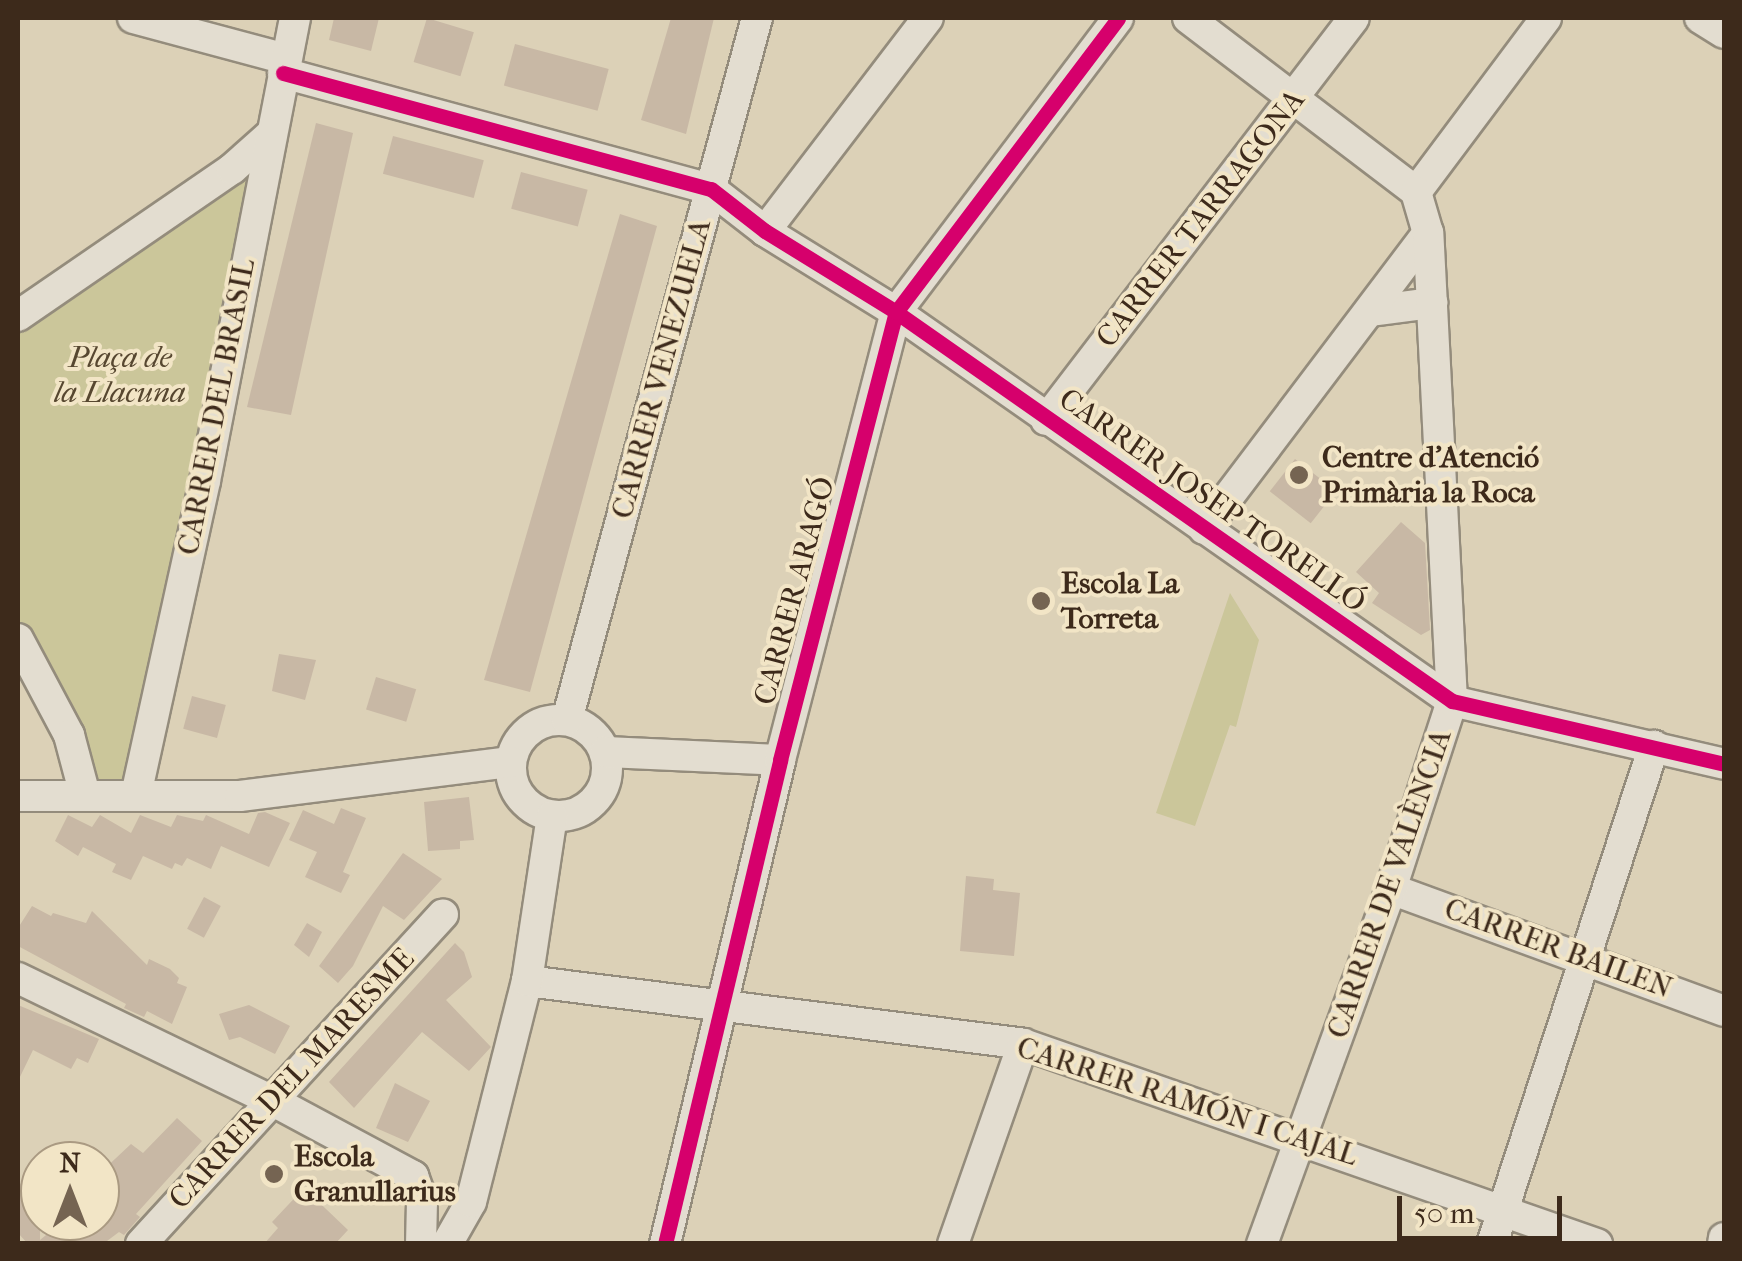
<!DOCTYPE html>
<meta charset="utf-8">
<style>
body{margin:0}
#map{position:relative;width:1742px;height:1261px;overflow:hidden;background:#dcd1b7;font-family:"IM FELL French Canon",serif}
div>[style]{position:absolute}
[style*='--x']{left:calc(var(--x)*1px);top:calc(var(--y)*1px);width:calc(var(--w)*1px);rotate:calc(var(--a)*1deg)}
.green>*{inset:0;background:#cbc69a}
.building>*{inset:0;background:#c8b8a5;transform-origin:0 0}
.roads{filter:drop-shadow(2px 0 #948c7c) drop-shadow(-2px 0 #948c7c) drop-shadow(0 2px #948c7c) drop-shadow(0 -2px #948c7c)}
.minor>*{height:30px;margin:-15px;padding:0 15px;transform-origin:15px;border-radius:15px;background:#e3ddd0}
.minor>.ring{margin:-15px;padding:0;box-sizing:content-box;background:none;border:30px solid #e3ddd0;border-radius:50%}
.cycleway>*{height:15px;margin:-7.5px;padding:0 7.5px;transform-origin:7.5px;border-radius:7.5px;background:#d6006c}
.dots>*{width:28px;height:28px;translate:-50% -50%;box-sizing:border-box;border:5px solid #f2e5c6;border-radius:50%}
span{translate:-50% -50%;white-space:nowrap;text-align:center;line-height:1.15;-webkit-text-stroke:8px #f2e5c6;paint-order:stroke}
.street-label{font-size:30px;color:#3d2a1b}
.park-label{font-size:30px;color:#574730;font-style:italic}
.poi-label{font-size:30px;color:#3d2a1b;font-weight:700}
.left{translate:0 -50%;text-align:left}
.frame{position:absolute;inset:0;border:20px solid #3d2a1b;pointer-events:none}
.north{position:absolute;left:20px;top:1141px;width:100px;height:100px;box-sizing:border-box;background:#f2e5c6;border:2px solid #aa9a82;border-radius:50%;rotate:0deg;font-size:28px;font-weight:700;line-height:40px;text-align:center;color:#3d2a1b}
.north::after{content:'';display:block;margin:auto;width:35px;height:45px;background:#756452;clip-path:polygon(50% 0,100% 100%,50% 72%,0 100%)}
.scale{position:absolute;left:1397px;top:1196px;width:165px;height:45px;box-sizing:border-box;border:5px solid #3d2a1b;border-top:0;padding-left:12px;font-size:30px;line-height:35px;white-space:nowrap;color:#3d2a1b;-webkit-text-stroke:8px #f2e5c6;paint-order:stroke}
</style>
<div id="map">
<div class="green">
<i style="clip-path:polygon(269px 136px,136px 795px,85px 795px,18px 639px,18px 316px)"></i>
<i style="clip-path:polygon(1230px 593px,1259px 640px,1236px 727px,1230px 725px,1195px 826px,1156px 813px)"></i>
</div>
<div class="building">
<i style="clip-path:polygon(334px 18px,379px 18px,371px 51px,329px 40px)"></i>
<i style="left:427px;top:18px;width:49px;height:46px;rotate:17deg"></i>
<i style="clip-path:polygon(671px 18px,714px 18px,686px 134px,641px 120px)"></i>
<i style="left:515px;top:44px;width:97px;height:43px;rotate:15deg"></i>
<i style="clip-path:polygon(316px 123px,353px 133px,291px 415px,247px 407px)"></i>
<i style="left:393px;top:136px;width:94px;height:39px;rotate:15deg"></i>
<i style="left:521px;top:172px;width:69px;height:38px;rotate:15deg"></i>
<i style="clip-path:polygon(620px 214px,657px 226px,530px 692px,484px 680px)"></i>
<i style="left:1295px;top:459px;width:52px;height:41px;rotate:38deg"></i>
<i style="clip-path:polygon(1401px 522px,1425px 543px,1430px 630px,1421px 635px,1372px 603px,1379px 593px,1356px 572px)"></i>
<i style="clip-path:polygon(279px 654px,316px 660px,305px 700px,272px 691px)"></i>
<i style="left:376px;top:677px;width:42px;height:34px;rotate:17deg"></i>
<i style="left:192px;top:696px;width:35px;height:34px;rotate:15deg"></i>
<i style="clip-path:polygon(469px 797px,474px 840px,460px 841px,460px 849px,428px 851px,424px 802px)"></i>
<i style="clip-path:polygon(341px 808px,366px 818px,343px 872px,350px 875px,341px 893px,305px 877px,317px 852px,289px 840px,303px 810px,334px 824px)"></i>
<i style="clip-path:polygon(265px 812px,290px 823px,269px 867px,221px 846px,211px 869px,187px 858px,182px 866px,175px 863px,172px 869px,143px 856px,131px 880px,112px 872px,116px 864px,83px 847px,78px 856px,55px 841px,68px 815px,92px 827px,100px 815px,131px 833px,140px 815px,171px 827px,177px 815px,203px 821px,206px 815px,249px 834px,258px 813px)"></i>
<i style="clip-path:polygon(403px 853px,442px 879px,404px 920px,383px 906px,353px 966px,338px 983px,319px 966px)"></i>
<i style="clip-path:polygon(966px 876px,994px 879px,993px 890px,1020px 893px,1014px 956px,960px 951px)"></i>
<i style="left:204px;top:897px;width:19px;height:36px;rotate:28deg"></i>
<i style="clip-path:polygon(32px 906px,51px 916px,53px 913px,86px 923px,92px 911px,147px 965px,149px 959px,170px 969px,179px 978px,177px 983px,187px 987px,172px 1024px,147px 1011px,144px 1017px,124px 1008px,126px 1004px,18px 946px,18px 928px)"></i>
<i style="clip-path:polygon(307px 923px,322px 932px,309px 957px,294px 945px)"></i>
<i style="clip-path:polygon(455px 943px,464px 952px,472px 977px,446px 1000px,491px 1047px,469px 1071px,422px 1032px,354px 1108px,329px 1082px)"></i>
<i style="clip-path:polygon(18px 1005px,99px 1039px,88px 1063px,77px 1058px,71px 1069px,33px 1050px,18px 1081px)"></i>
<i style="clip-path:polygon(249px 1005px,290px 1026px,275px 1054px,240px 1037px,229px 1040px,219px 1014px)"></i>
<i style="clip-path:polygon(395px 1083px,430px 1101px,408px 1142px,376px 1128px)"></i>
<i style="clip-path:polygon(177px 1118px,202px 1141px,136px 1214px,140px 1217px,124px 1235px,119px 1232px,103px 1244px,28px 1244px,18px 1233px,18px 1186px,28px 1176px,40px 1188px,40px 1240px,63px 1221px,100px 1221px,100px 1173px,131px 1144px,143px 1153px)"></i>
<i style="clip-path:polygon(304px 1188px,348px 1230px,335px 1244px,264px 1244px,278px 1228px,272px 1222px)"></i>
</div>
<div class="roads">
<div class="minor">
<i style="--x:133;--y:18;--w:158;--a:15"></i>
<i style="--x:1188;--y:18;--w:287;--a:37.3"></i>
<i style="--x:1700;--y:18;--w:28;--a:32"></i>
<i style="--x:283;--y:73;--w:443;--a:15.2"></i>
<i style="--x:711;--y:189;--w:68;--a:37.9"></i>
<i style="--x:765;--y:231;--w:154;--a:31.7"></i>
<i style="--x:896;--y:312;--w:679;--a:34.98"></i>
<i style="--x:1452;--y:701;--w:279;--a:13"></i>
<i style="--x:1416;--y:192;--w:217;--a:-53.2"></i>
<i style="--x:765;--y:231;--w:268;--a:-52.6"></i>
<i style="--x:1371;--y:311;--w:62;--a:-7.5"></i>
<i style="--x:18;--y:316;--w:260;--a:-34.5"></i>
<i style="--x:232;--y:169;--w:50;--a:-41.7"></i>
<i style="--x:1046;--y:420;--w:506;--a:-52.54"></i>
<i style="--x:1204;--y:529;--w:371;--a:-52.9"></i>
<i style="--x:18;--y:639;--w:109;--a:62"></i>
<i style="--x:69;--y:735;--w:62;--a:75.1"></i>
<i class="ring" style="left:511px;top:720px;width:66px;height:66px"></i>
<i style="--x:567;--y:720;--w:727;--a:-74.86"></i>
<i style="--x:605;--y:752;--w:175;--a:2.6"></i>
<i style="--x:136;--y:795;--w:321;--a:-77.6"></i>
<i style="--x:205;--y:481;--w:472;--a:-79"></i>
<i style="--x:18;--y:796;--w:222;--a:0"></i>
<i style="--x:240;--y:796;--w:273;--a:-7.2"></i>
<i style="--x:1391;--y:889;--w:355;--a:20.1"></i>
<i style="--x:18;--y:978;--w:285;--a:25.8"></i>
<i style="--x:275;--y:1102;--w:157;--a:28.2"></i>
<i style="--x:413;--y:1176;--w:27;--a:70"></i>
<i style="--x:422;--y:1201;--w:43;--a:91.3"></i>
<i style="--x:527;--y:981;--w:500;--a:7.2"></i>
<i style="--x:1023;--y:1044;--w:608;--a:19.21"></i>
<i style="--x:141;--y:1244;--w:447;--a:-47.5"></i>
<i style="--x:447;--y:1244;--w:48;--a:-60.3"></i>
<i style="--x:471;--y:1202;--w:228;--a:-75.8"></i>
<i style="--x:527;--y:981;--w:167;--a:-81.4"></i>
<i style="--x:665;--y:1244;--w:497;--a:-76.6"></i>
<i style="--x:780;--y:760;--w:463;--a:-75.5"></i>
<i style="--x:896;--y:312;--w:368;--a:-52.9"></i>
<i style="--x:953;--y:1244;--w:212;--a:-70.7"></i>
<i style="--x:1262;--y:1244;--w:378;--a:-70"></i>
<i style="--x:1391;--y:889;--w:198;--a:-72"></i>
<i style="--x:1452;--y:701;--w:469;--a:-92.9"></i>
<i style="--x:1428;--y:233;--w:43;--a:-106.3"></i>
<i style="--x:1492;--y:1244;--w:524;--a:-71.98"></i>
<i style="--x:1723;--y:1244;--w:6;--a:-81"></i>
</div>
</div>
<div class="cycleway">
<i style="--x:283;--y:73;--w:443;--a:15.2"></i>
<i style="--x:711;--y:189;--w:68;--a:37.9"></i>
<i style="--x:765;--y:231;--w:154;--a:31.7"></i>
<i style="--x:896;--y:312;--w:679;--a:34.98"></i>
<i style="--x:1452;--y:701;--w:279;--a:13"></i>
<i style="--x:665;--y:1244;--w:497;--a:-76.6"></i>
<i style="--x:780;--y:760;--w:463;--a:-75.5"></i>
<i style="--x:896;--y:312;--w:368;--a:-52.9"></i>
</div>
<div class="dots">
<i style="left:1299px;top:475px;background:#756452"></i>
<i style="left:1041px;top:601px;background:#756452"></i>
<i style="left:274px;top:1174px;background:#756452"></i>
</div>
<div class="street-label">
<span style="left:1201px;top:219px;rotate:-52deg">CARRER TARRAGONA</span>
<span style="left:662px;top:369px;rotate:-75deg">CARRER VENEZUELA</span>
<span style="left:217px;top:407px;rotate:-79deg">CARRER DEL BRASIL</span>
<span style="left:1212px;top:501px;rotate:35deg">CARRER JOSEP TORELLÓ</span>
<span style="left:795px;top:591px;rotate:-75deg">CARRER ARAGÓ</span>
<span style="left:1390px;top:884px;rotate:-71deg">CARRER DE VALÈNCIA</span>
<span style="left:1558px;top:949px;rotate:20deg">CARRER BAILEN</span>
<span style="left:292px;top:1079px;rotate:-47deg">CARRER DEL MARESME</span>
<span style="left:1187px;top:1102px;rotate:18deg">CARRER RAMÓN I CAJAL</span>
</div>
<div class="park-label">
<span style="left:120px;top:375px">Plaça de<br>la Llacuna</span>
</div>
<div class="poi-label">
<span class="left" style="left:1322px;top:475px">Centre d'Atenció<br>Primària la Roca</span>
<span class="left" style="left:1061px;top:601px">Escola La<br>Torreta</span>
<span class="left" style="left:294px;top:1174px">Escola<br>Granullarius</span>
</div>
<div class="frame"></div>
<div class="north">N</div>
<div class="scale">50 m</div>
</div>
